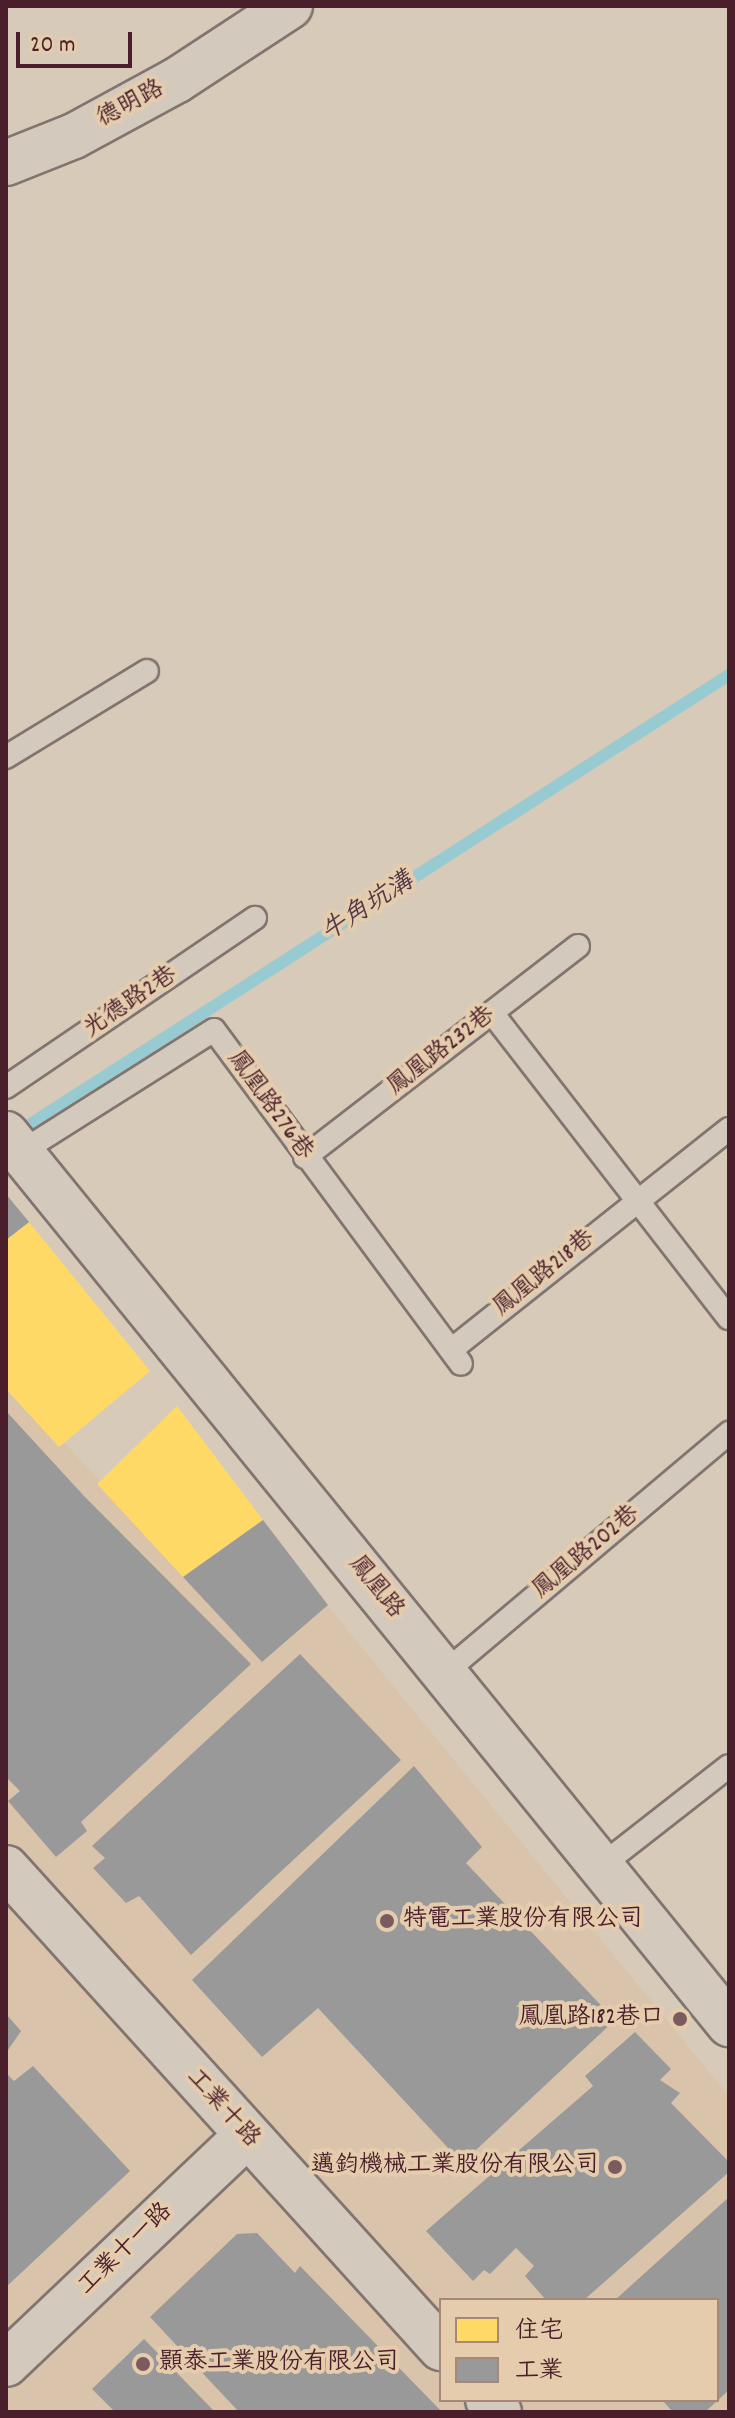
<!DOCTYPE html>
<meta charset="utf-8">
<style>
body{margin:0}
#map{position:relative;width:735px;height:2418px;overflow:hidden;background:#d7cab9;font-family:Dekko,"LXGW WenKai TC",sans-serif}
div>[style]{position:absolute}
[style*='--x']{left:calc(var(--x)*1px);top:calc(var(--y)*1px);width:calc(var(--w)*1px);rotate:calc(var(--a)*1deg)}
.built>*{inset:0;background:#d9c4ab}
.homes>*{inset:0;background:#ffd966}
.industry>*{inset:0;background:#999}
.stream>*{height:12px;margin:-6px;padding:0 6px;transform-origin:6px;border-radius:6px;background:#98cad2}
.roads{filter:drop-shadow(2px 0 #82746e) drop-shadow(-2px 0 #82746e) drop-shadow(0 2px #82746e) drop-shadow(0 -2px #82746e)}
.service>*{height:22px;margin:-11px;padding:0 11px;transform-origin:11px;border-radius:11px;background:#d3c9bd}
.minor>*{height:44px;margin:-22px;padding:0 22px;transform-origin:22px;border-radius:22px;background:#d3c9bd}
.dots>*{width:22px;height:22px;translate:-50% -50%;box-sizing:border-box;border:4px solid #e4ccac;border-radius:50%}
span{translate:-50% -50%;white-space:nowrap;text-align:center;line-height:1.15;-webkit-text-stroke:8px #e4ccac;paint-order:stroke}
.street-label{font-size:24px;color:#4a1f2b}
.poi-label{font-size:24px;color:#4a1f2b}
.left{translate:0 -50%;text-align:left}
.right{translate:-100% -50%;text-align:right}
.water-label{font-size:26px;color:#523946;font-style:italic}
.frame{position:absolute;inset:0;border:8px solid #4a1f2b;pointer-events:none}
.legend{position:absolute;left:439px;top:2298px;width:280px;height:104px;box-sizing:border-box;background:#e4ccac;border:2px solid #a68778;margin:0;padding:10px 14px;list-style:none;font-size:24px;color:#4a1f2b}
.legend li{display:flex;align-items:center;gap:16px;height:40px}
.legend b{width:40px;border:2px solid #a68778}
.scale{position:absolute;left:16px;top:32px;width:116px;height:36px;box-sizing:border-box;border:4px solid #4a1f2b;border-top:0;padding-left:10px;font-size:24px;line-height:28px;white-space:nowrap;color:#4a1f2b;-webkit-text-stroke:6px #e4ccac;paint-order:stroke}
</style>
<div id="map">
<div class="built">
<i style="clip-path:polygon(evenodd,6px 1380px,267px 1659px,327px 1605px,729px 2096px,729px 2412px,6px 2412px,6px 1380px,441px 2300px,717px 2300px,717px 2400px,441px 2400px,441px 2300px)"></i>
</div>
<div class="homes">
<i style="clip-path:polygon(29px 1222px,150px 1371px,59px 1447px,6px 1389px,6px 1240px)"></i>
<i style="clip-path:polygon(177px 1406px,263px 1520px,183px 1577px,97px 1484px)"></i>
</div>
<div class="industry">
<i style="clip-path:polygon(6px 1194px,29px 1222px,6px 1240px)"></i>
<i style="clip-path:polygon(6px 1411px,84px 1496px,251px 1664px,81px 1822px,87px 1831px,56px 1857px,8px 1801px,20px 1791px,6px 1777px)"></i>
<i style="clip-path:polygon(263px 1520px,328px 1605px,262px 1662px,183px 1577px)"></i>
<i style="clip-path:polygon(300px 1654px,401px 1760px,191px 1955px,139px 1896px,126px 1903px,93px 1868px,105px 1858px,92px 1846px)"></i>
<i style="clip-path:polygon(414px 1766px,482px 1847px,466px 1863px,615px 2020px,462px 2163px,318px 2008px,262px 2057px,192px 1980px)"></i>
<i style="clip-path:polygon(6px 2014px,21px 2031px,6px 2053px)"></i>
<i style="clip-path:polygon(635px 2032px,671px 2069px,660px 2080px,680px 2093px,671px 2103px,729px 2162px,729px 2172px,584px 2300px,546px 2300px,525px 2276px,534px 2266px,516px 2248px,490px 2274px,484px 2270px,473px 2281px,426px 2231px,593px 2086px,585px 2076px)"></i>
<i style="clip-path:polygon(33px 2066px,130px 2171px,6px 2287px,6px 2073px,14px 2081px)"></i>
<i style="clip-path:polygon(729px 2197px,729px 2390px,705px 2412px,673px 2412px,662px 2400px,717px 2400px,717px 2300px,615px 2300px)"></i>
<i style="clip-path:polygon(257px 2233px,295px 2273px,300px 2266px,442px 2412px,239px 2412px,150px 2317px,237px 2234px)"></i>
<i style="clip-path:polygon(144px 2339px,215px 2412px,115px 2412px,92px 2389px)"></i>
</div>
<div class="stream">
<i style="--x:15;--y:1134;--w:849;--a:-32.74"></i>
</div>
<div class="roads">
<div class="service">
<i style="--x:6;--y:757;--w:165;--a:-31.4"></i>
<i style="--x:492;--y:1013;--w:386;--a:52.2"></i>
<i style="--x:6;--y:1087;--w:301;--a:-34.2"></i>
<i style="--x:21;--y:1152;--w:228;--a:-32.3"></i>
<i style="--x:214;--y:1030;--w:415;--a:53.5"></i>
<i style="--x:305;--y:1157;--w:345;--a:-37.7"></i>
<i style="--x:451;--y:1350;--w:355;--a:-38.5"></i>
<i style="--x:444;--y:1673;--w:373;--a:-40.1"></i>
<i style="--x:601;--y:1866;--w:162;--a:-38"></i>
</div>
<div class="minor">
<i style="--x:6;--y:163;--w:73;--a:-21.7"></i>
<i style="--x:74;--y:136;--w:117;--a:-28.5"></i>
<i style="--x:177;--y:80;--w:135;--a:-33.2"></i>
<i style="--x:6;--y:1134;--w:1147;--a:50.91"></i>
<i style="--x:6;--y:1868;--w:648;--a:47.82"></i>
<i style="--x:6;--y:2364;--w:331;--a:-43.5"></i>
<i style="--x:488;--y:2400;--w:16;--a:47"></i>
</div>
</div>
<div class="dots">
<i style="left:387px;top:1921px;background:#7b5b5d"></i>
<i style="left:680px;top:2019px;background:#7b5b5d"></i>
<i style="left:615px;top:2167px;background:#7b5b5d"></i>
<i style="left:143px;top:2364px;background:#7b5b5d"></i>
</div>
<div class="street-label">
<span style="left:131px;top:105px;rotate:-28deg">德明路</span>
<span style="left:131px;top:1003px;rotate:-34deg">光德路2巷</span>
<span style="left:442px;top:1052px;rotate:-38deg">鳳凰路232巷</span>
<span style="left:269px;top:1106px;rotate:54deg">鳳凰路276巷</span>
<span style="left:545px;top:1274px;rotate:-39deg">鳳凰路218巷</span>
<span style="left:587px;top:1553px;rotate:-40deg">鳳凰路202巷</span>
<span style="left:375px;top:1588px;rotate:51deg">鳳凰路</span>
<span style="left:222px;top:2109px;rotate:48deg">工業十路</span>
<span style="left:126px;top:2250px;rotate:-44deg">工業十一路</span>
</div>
<div class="poi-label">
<span class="left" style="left:403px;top:1921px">特電工業股份有限公司</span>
<span class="right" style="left:664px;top:2019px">鳳凰路182巷口</span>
<span class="right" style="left:599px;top:2167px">邁鈞機械工業股份有限公司</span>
<span class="left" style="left:159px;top:2364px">顥泰工業股份有限公司</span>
</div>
<div class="water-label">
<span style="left:368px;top:908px;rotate:-33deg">牛角坑溝</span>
</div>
<div class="frame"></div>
<ul class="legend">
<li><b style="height:22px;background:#ffd966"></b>住宅</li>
<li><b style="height:22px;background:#999"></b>工業</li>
</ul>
<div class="scale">20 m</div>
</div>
